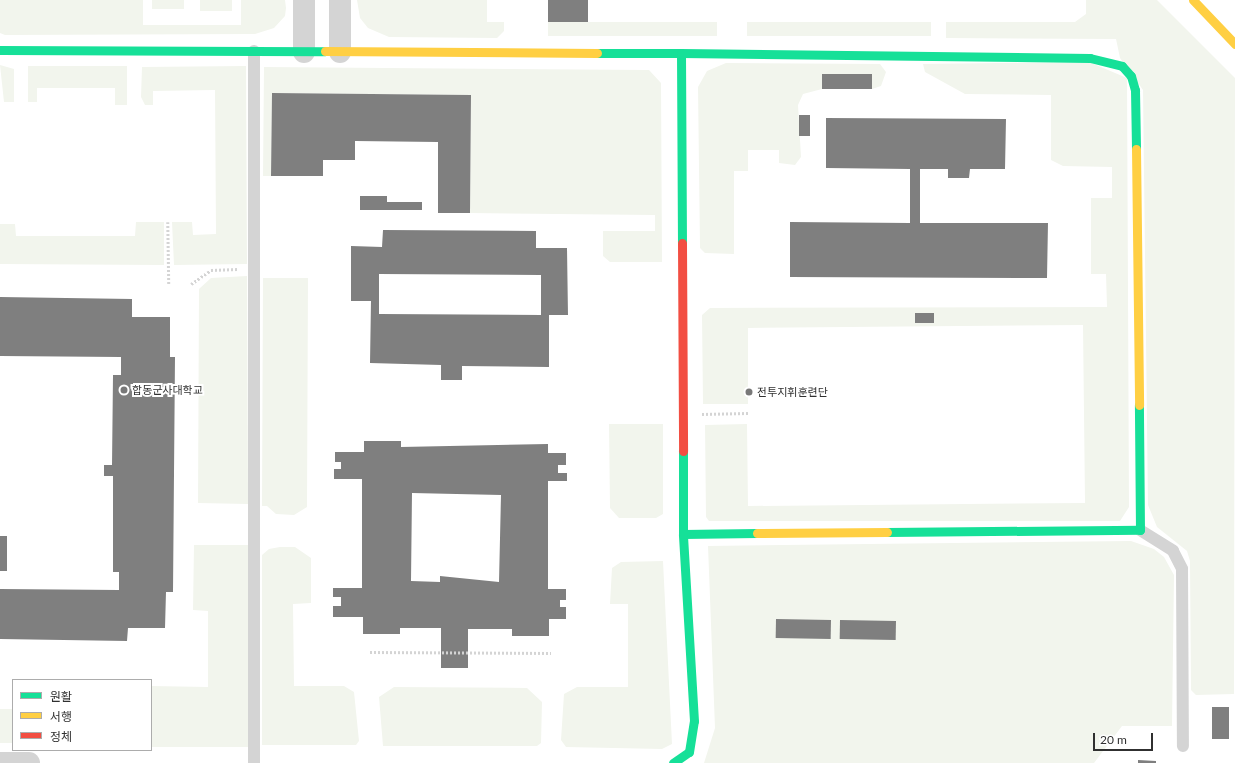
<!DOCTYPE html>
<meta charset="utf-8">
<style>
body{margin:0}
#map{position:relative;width:1235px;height:763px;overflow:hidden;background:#fff;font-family:Lato,"Noto Sans KR",sans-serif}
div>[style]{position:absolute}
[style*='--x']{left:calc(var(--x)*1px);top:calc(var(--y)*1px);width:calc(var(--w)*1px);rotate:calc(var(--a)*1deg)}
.green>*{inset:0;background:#f2f5ed;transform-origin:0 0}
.building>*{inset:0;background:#7f7f7f;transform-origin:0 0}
.path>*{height:2.5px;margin-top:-1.25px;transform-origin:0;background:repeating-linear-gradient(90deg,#d4d4d4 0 2px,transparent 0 4px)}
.lane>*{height:12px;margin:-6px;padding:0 6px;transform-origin:6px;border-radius:6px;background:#d4d4d4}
.street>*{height:22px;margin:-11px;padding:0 11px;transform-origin:11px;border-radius:11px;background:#d4d4d4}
.fast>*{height:9px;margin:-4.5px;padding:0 4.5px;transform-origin:4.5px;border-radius:4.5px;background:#16e098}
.slow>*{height:9px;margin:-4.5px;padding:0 4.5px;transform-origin:4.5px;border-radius:4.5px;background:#ffcf43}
.jam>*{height:9px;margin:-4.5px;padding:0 4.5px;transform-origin:4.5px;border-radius:4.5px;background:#f24e42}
.dots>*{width:11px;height:11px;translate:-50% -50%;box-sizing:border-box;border:2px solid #fff;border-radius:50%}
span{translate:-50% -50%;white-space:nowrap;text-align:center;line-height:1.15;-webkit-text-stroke:4px #fff;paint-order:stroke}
.poi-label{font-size:11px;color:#303030}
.left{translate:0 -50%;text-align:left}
.legend{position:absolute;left:12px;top:679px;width:140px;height:72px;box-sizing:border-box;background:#fff;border:1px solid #acacac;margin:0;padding:5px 7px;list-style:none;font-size:12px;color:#303030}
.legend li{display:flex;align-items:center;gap:8px;height:20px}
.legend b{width:20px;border:1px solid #acacac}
.scale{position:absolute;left:1093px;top:733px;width:60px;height:18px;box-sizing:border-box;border:2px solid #303030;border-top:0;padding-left:5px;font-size:12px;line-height:14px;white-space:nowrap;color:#303030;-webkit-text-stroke:3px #fff;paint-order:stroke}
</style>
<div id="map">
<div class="green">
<i style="clip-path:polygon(0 0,143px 0,143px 25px,241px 25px,241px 0,285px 0,286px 8px,285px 16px,274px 28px,255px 34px,5px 35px,0 33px)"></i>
<i style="left:152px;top:0;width:32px;height:9px"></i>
<i style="left:200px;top:0;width:32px;height:11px"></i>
<i style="clip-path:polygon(357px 0,487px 0,487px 22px,504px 22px,504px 31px,497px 38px,389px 37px,368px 28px,360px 18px)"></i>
<i style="clip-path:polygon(1086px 0,1157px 0,1235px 78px,1234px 694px,1196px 695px,1191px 690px,1190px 561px,1187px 551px,1157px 527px,1148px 505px,1143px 90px,1120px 58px,1116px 39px,946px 38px,946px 22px,1075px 22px,1086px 14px)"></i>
<i style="left:548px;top:22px;width:169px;height:14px"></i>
<i style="left:747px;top:22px;width:184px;height:14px"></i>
<i style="clip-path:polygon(1089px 62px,1127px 78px,1129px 507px,1120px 521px,709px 521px,706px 517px,705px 425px,747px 424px,748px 506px,1085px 503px,1083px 325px,748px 328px,748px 404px,703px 404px,702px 315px,710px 308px,1107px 307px,1106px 274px,1091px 274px,1091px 198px,1112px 198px,1112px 167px,1063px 166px,1051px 160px,1051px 95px,965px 94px,925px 72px,923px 64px)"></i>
<i style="clip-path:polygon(726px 63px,880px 64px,886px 72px,881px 86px,872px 89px,872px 74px,823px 74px,822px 89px,803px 94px,798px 105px,801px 157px,795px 165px,779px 163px,779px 150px,748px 150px,748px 171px,734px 171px,734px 254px,705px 253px,700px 248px,698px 87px,707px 71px)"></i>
<i style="clip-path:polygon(0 65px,14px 69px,14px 102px,4px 102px)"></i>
<i style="clip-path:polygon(28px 66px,127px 66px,127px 105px,115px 105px,115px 88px,37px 88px,37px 102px,28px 102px)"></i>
<i style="clip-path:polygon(246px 66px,247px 264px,174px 265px,172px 222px,192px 222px,193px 235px,216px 234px,215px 90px,153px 91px,153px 105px,145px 105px,141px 97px,142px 67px)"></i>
<i style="clip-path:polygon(264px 67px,649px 70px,661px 83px,662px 262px,610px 262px,603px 256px,603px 231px,655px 231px,655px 215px,470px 213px,471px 95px,272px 93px,271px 176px,263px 176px)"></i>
<i style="clip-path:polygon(136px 222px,164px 222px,164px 265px,0 264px,0 224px,15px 224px,16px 236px,135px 236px)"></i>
<i style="clip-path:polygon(247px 276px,248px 504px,198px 503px,199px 289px,211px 278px)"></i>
<i style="clip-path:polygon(263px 278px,308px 278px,307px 507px,294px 515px,276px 514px,267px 506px,262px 506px)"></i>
<i style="clip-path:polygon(609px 424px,663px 424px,663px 514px,656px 518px,619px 518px,610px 508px)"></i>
<i style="clip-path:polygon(1131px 541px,1154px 549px,1164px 557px,1174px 575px,1172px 726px,1122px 726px,1094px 763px,704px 763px,715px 728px,708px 546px)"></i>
<i style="clip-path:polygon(194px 545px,248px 545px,248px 747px,151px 747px,151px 686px,208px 687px,208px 611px,193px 610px)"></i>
<i style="clip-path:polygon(280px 547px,295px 547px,311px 558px,311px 603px,293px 604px,294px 686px,344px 686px,354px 692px,359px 741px,356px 745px,262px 745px,262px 555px,269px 549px)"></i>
<i style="clip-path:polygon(663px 561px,672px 744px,662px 749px,566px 747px,561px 740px,564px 694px,577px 687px,628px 687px,628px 604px,610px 604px,612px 568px,621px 562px)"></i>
<i style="clip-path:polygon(394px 687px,527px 688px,542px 702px,541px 743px,537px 746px,383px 746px,379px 697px)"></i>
<i style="left:0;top:709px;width:13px;height:34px"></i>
</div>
<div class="building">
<i style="left:548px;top:0;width:40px;height:22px"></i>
<i style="left:822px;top:74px;width:50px;height:15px"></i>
<i style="clip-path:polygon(272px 93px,471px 95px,470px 213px,438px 213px,438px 142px,355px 141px,355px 160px,323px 160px,323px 176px,271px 176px)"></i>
<i style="left:799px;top:115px;width:11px;height:21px"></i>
<i style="clip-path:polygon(826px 118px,1006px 119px,1005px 169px,970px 169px,969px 178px,948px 178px,948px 169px,920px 169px,920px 223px,1048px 223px,1047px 278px,790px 277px,790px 222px,910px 223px,910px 169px,826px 168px)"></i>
<i style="clip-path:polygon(360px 196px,387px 196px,387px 202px,422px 202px,422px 210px,360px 210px)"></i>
<i style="clip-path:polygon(evenodd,383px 230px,536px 231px,536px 248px,567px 248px,568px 315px,549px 315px,549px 367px,462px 366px,462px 380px,441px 380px,441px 365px,370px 363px,371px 301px,351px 301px,351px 246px,382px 247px,383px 230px,379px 274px,541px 275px,541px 315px,379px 314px,379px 274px)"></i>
<i style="clip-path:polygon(0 297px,132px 299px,132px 317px,170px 317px,170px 357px,175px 357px,173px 592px,166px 592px,165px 628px,128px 628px,127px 641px,0 639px,0 589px,119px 590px,119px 572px,113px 572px,113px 476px,104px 476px,104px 465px,112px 465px,113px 375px,121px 375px,121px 357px,0 356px)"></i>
<i style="left:915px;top:313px;width:19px;height:10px"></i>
<i style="clip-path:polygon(evenodd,364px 441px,401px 441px,401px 447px,548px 444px,548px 453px,566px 453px,566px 465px,558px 465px,558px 473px,567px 473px,567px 481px,548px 481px,548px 589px,566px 589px,566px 600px,560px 600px,560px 607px,566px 607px,566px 619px,549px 619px,549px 636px,512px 636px,512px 629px,468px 629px,468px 668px,441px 668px,441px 628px,400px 628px,400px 634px,363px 634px,363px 617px,333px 617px,333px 606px,341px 606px,341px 597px,333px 597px,333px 588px,362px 588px,362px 479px,334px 479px,334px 469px,341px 469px,341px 462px,335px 462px,335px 452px,364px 452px,364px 441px,412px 493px,501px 495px,499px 582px,440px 576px,440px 582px,411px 581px,412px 493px)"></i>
<i style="left:0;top:536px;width:7px;height:35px"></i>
<i style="left:776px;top:619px;width:55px;height:19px;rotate:1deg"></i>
<i style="left:840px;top:620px;width:56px;height:19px;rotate:1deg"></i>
<i style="left:1212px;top:707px;width:17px;height:32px"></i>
<i style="clip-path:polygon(1138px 760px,1156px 761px,1156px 763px,1138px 763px)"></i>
</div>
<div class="path">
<i style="--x:168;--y:222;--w:62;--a:89.1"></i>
<i style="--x:191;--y:284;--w:24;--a:-35"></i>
<i style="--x:211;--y:270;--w:27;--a:-2"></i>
<i style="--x:702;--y:414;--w:46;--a:-1.2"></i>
<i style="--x:370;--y:652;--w:181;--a:0.3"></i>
</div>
<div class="lane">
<i style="--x:254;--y:51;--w:712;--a:90"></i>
<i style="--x:1140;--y:530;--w:39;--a:32"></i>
<i style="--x:1173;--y:551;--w:20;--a:63"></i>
<i style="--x:1182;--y:569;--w:177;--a:89.7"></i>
</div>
<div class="street">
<i style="--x:304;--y:52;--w:52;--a:-90"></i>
<i style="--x:340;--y:52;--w:52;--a:-90"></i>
<i style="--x:0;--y:763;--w:29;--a:0"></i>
</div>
<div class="fast">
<i style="--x:0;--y:50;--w:325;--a:0.2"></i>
<i style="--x:597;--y:53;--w:84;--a:0"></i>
<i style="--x:681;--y:53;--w:190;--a:89.7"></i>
<i style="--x:681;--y:53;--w:409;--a:0.7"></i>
<i style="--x:1090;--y:58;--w:33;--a:14"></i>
<i style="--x:1122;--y:66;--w:13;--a:48"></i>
<i style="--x:1131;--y:76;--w:15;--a:74"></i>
<i style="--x:1135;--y:90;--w:59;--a:89"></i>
<i style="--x:887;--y:532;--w:253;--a:-0.5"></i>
<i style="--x:1140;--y:530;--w:125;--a:-90.5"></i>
<i style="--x:683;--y:534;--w:74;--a:-0.8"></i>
<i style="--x:673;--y:763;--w:19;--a:-35"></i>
<i style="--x:689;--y:752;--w:31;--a:-81"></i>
<i style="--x:694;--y:721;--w:187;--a:-93.4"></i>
<i style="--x:683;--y:534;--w:83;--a:-90"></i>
</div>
<div class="slow">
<i style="--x:1193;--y:0;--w:61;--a:46.3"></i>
<i style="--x:325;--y:51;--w:272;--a:0.4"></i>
<i style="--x:1136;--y:149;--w:256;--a:89.3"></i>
<i style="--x:757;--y:533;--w:130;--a:-0.4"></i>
</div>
<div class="jam">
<i style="--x:682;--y:243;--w:208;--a:89.7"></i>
</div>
<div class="dots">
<i style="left:124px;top:390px;background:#787878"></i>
<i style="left:749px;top:392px;background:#787878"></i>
</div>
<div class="poi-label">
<span class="left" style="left:132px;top:390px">합동군사대학교</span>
<span class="left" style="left:757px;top:392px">전투지휘훈련단</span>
</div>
<ul class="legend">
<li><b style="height:5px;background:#16e098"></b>원활</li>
<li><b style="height:5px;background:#ffcf43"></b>서행</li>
<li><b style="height:5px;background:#f24e42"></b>정체</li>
</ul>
<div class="scale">20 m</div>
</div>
